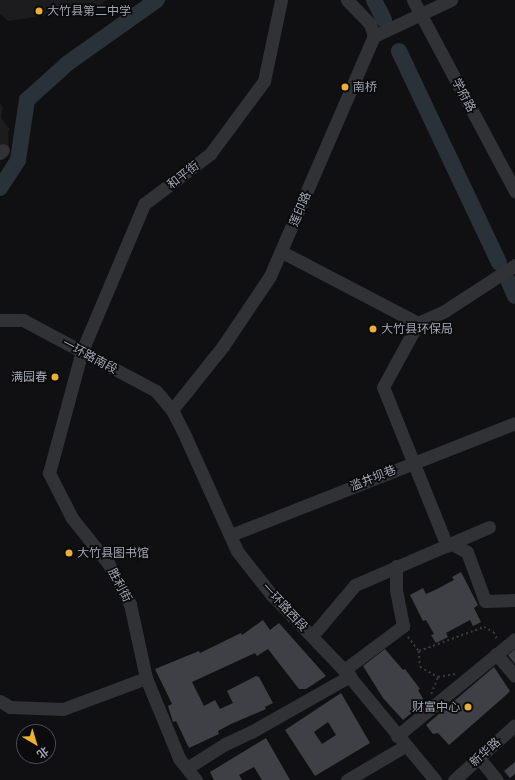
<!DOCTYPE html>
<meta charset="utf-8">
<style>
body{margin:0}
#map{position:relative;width:515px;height:780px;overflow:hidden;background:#101012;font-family:Manrope,"Noto Sans SC",sans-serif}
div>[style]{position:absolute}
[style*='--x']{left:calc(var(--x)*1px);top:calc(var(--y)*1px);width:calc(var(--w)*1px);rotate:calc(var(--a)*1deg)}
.built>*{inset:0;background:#1c1c1f}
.river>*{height:16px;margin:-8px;padding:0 8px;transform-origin:8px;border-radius:8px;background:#2a3239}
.building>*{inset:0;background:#3f4045}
.path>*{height:1.5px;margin-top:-0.75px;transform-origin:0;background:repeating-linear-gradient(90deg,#38393d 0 2px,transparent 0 5px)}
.minor>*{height:13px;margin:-6.5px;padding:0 6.5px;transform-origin:6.5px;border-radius:6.5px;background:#313236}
.dots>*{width:11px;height:11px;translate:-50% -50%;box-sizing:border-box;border:2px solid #0b0b0d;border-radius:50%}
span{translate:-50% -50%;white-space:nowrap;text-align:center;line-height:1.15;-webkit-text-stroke:3.5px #0b0b0d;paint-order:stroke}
.poi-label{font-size:12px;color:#a2a6b2}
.left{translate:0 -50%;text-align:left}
.right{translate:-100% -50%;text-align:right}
.street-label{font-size:12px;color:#a2a6b2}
.north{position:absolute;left:16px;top:724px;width:40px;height:40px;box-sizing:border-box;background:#0b0b0d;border:1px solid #47494f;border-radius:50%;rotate:142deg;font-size:11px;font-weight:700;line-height:16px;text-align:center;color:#a2a6b2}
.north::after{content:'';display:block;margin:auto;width:14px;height:18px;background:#e9b031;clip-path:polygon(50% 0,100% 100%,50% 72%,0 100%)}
</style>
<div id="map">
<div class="built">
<i style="clip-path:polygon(0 0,107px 0,96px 8px,8px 21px,0 14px)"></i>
<i style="clip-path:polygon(0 103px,3px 107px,1px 118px,10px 129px,8px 132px,9px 149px,0 156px)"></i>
</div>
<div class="river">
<i style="--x:374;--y:0;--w:22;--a:63"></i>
<i style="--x:399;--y:51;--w:234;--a:64.7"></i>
<i style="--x:0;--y:188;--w:33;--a:-57"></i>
<i style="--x:18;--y:160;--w:61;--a:-81.5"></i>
<i style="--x:27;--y:100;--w:55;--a:-42.1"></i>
<i style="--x:68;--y:63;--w:109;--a:-35.3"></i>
<i style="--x:509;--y:282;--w:15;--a:67"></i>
</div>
<div class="building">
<i style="clip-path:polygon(461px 572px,478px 605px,474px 608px,481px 622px,473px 626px,470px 620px,446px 633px,448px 637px,436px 643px,431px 635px,434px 634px,426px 620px,423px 621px,410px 595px,423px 588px,426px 594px,437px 589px,454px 580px,452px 577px)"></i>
<i style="clip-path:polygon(263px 620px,270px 630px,279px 623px,326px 676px,306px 689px,299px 689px,268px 649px,257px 656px,255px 653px,192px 682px,204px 706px,215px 700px,220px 709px,233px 703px,227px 691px,256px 676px,259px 677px,273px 703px,265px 707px,266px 709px,231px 724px,218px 731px,219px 734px,189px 748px,176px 721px,173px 722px,168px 706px,172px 704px,155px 669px,199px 651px,200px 653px,241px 633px,242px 635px)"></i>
<i style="clip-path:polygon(385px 649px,403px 670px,405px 669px,420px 689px,418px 690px,425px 702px,403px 720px,383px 698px,363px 666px)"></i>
<i style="clip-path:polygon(515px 649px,515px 664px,508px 655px)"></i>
<i style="clip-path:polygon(494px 667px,510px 691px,505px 696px,449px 745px,438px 733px,433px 734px,426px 725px)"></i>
<i style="clip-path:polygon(evenodd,341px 693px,370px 743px,315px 776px,285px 730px,341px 693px,328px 722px,336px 735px,322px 744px,314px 732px,328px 722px)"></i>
<i style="clip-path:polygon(266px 738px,290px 780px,262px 780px,254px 767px,239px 775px,242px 780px,214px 780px,210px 772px)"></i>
<i style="clip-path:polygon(515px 762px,515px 774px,510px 778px,504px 771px)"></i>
</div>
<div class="path">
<i style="--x:408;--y:637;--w:18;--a:52"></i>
<i style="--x:419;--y:651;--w:16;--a:86"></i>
<i style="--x:420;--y:667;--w:21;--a:29"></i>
<i style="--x:438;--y:677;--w:17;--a:-10"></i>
<i style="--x:419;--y:651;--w:69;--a:-20.3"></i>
<i style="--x:484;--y:627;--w:11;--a:27"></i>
<i style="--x:494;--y:632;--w:8;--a:67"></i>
<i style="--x:431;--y:694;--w:18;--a:-68"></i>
</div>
<div class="minor">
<i style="--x:347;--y:0;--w:33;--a:46"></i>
<i style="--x:370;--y:24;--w:13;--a:72"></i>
<i style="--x:413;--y:0;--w:217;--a:61.9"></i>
<i style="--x:0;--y:153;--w:4;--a:-45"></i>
<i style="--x:282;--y:252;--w:153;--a:27.6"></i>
<i style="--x:0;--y:320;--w:23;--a:0"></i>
<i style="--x:23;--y:320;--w:151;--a:28.1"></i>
<i style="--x:156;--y:391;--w:25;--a:50"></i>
<i style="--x:172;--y:410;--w:31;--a:63"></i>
<i style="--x:186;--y:438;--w:124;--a:65.7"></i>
<i style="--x:237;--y:551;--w:55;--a:51.7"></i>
<i style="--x:271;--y:594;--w:105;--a:46.2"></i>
<i style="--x:344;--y:670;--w:143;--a:50.4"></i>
<i style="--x:172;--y:410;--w:82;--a:-51.4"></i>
<i style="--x:223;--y:346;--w:84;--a:-56.1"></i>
<i style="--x:270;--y:276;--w:262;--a:-66.6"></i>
<i style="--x:374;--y:36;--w:85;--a:-25.1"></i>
<i style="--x:231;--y:535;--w:305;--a:-21.5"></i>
<i style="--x:452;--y:544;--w:17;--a:28"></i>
<i style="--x:467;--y:552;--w:52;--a:69.8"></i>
<i style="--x:485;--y:601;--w:30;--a:-2"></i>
<i style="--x:447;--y:546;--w:171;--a:-111.9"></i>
<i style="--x:383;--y:387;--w:73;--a:-61.3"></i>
<i style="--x:418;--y:323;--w:27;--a:-24"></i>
<i style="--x:443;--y:312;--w:86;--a:-33.1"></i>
<i style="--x:312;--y:636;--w:67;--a:-49.9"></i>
<i style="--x:355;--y:585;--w:146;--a:-23.4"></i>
<i style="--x:496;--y:654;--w:29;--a:49"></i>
<i style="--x:344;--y:670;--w:74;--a:-36.7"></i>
<i style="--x:403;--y:626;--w:38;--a:-101"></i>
<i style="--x:396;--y:589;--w:23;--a:-90"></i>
<i style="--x:0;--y:701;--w:12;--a:31"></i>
<i style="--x:10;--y:707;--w:53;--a:2.2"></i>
<i style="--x:63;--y:709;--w:89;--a:-20.5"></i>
<i style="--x:397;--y:736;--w:153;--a:-39.4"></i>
<i style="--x:479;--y:758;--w:28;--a:51"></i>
<i style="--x:187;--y:768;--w:45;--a:-32.3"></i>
<i style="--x:225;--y:744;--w:29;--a:-25"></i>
<i style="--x:251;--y:732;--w:114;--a:-29.5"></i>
<i style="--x:196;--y:780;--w:28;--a:-128"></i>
<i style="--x:179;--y:758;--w:87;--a:-112.4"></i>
<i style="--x:146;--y:678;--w:76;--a:-102.2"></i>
<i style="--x:130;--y:604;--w:47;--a:-118.2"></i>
<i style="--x:108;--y:563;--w:58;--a:-128.7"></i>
<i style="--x:72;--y:518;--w:51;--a:-117.1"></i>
<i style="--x:49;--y:473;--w:126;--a:-74.9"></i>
<i style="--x:82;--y:351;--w:160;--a:-67.1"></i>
<i style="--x:144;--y:204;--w:83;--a:-37.1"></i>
<i style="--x:210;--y:154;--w:91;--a:-53.5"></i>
<i style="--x:264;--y:81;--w:83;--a:-78.1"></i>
<i style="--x:347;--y:780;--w:67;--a:-30.4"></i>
<i style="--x:454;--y:780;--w:82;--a:-42"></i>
</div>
<div class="dots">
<i style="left:39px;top:11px;background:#e9b031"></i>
<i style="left:345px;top:87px;background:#e9b031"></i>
<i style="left:373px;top:329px;background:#e9b031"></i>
<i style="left:55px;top:377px;background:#e9b031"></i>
<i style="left:69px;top:553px;background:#e9b031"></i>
<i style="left:468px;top:707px;background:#e9b031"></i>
</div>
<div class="poi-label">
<span class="left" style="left:47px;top:11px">大竹县第二中学</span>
<span class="left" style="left:353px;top:87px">南桥</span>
<span class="left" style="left:381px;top:329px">大竹县环保局</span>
<span class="right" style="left:47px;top:377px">满园春</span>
<span class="left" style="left:77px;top:553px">大竹县图书馆</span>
<span class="right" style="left:460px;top:707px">财富中心</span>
</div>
<div class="street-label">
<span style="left:464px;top:95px;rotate:62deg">学府路</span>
<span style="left:183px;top:175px;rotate:-38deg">和平街</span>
<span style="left:300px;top:209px;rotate:-67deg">莲印路</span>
<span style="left:90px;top:356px;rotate:28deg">一环路南段</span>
<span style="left:373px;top:478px;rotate:-22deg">滥井坝巷</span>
<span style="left:120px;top:585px;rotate:62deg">胜利街</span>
<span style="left:285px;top:607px;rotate:47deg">一环路西段</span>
<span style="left:485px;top:752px;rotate:-42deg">新华路</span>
</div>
<div class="north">北</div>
</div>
